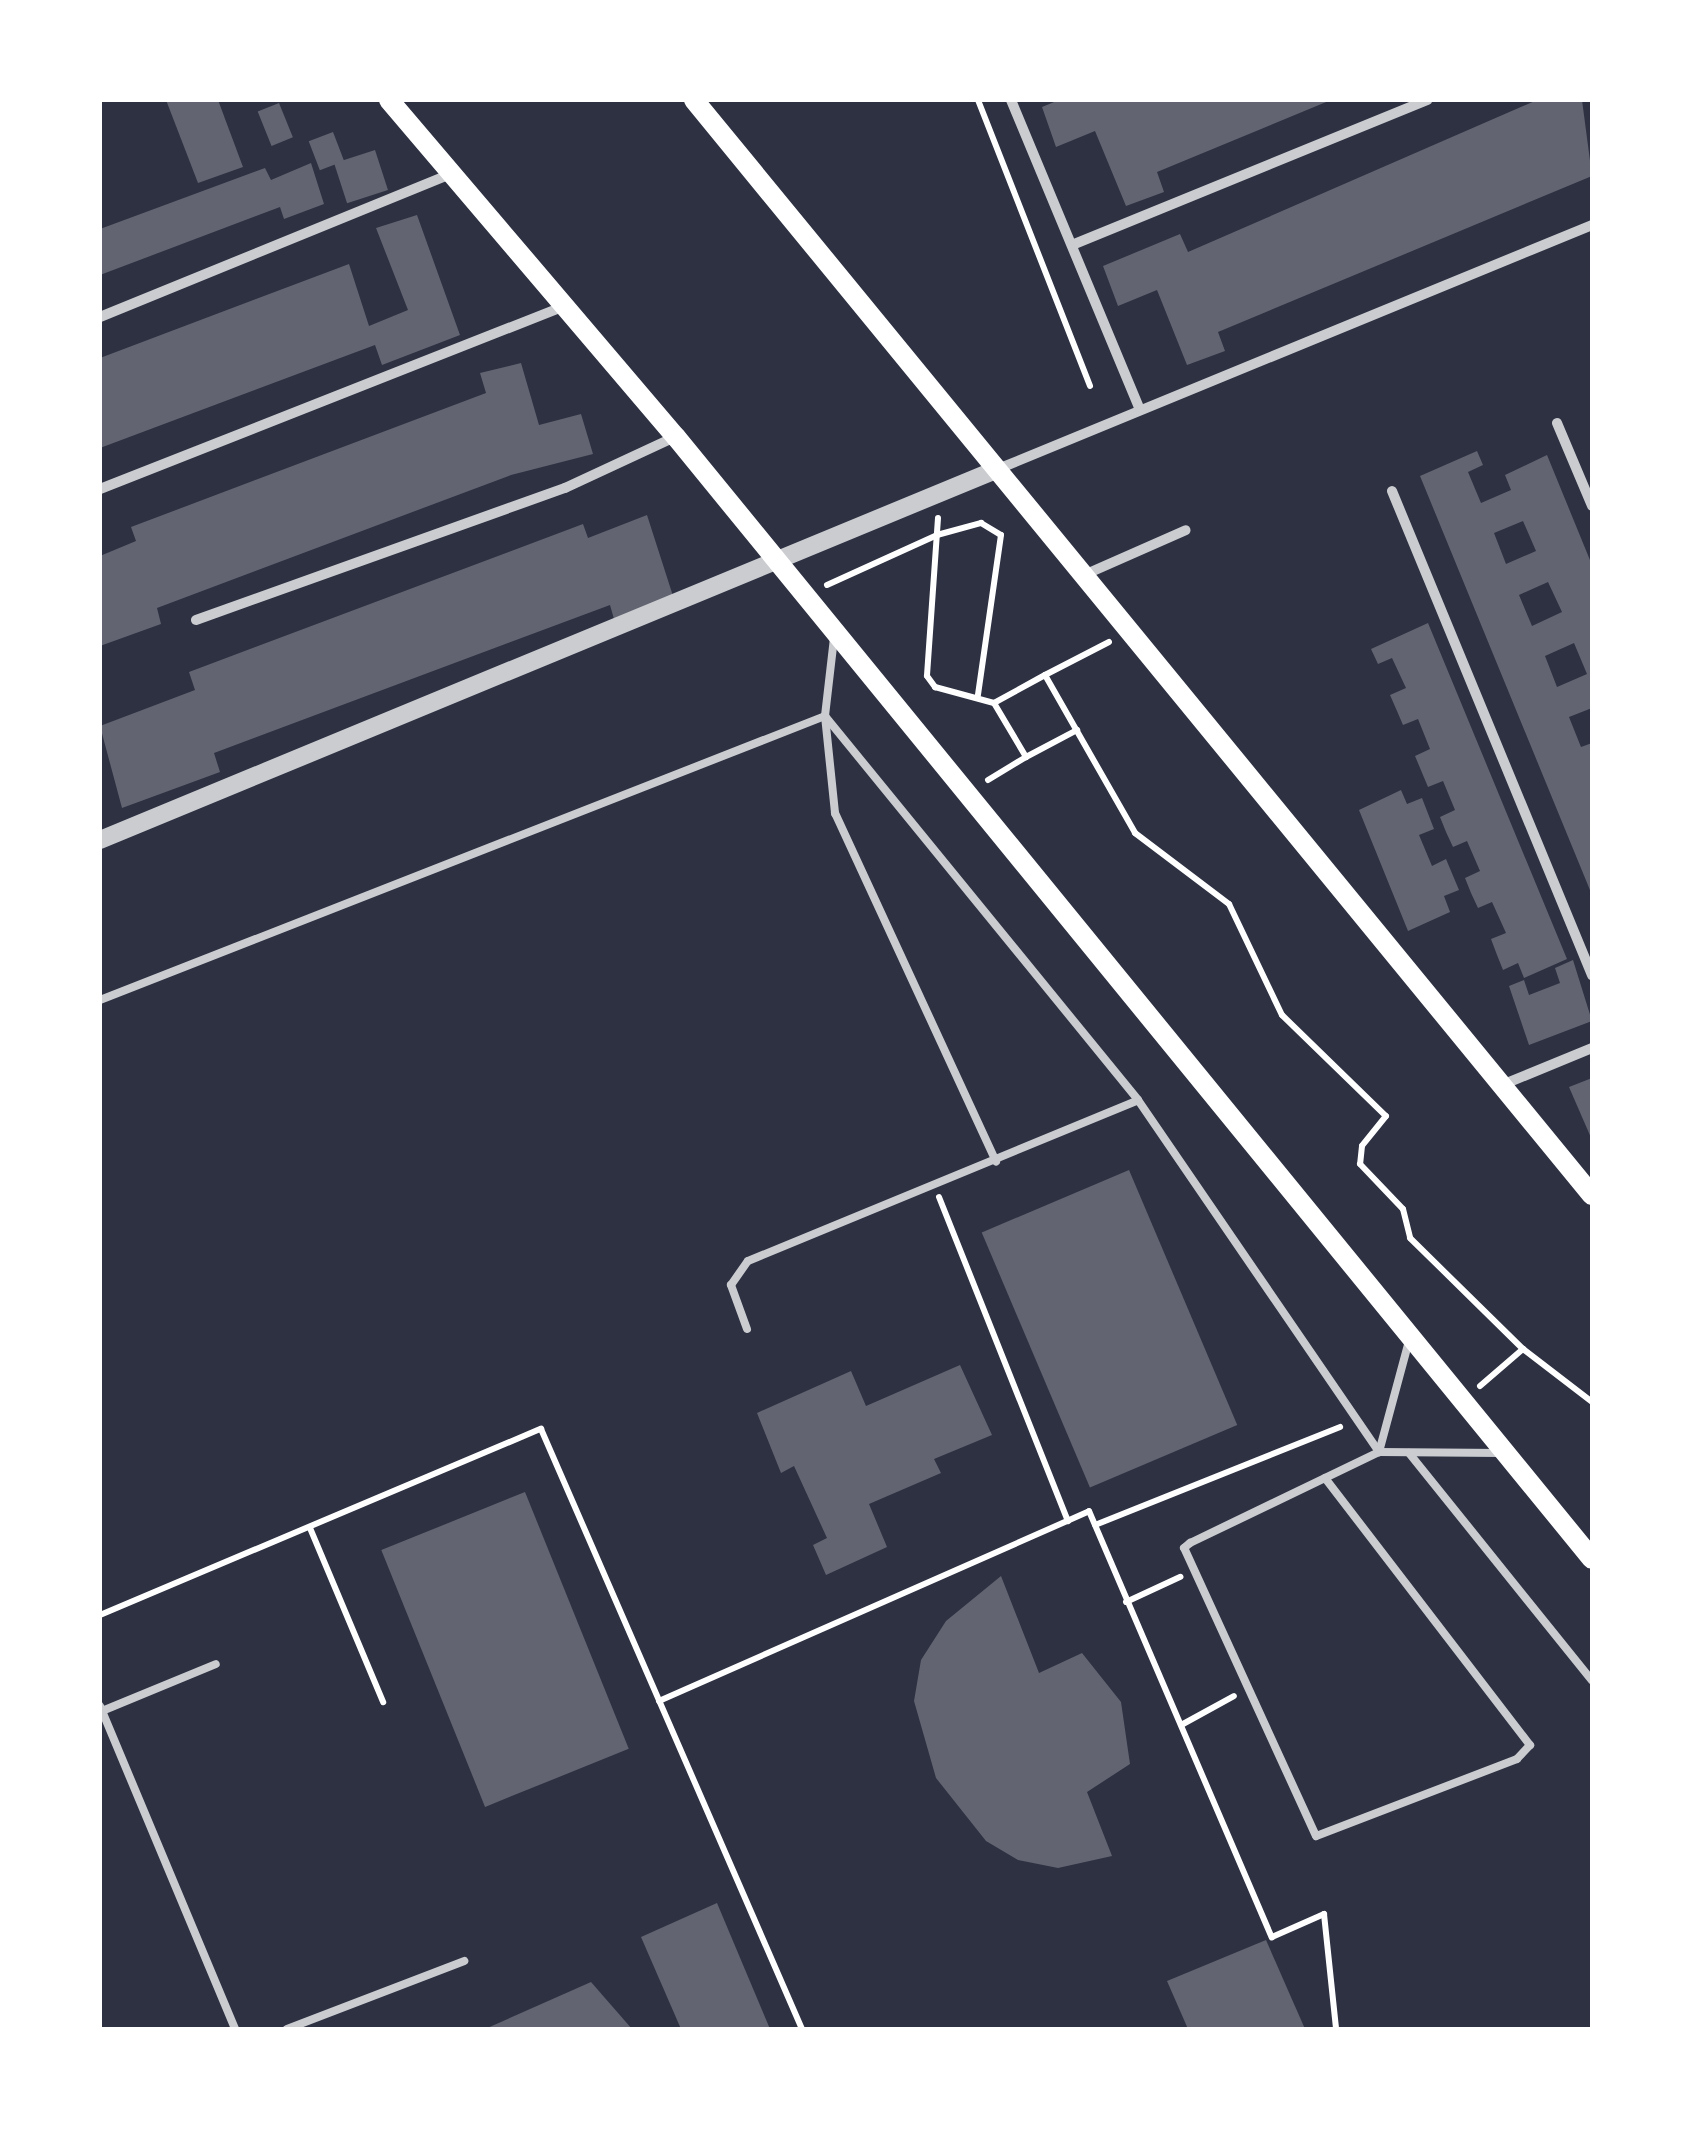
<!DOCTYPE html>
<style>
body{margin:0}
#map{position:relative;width:1692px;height:2129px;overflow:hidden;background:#2d3142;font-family:Jost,sans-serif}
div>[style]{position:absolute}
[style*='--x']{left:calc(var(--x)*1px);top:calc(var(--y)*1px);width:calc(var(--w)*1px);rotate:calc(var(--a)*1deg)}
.building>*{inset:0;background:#626471;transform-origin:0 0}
.path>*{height:6px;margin:-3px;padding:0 3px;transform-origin:3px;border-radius:3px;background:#fff}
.service>*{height:8px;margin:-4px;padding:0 4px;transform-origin:4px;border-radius:4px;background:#caccd0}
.minor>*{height:10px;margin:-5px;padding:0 5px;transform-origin:5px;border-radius:5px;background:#caccd0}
.tertiary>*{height:18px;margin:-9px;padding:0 9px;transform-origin:9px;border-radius:9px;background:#caccd0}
.secondary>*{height:20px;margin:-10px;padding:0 10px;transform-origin:10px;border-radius:10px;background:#fff}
span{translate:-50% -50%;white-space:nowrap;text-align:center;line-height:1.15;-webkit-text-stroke:8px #fff;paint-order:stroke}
.frame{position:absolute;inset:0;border:102px solid #fff;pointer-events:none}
</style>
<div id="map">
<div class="building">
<i style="clip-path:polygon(166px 100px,218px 100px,243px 167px,198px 183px)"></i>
<i style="clip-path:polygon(1059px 100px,1331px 100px,1157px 172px,1164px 192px,1126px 206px,1095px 131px,1056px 147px,1042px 107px)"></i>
<i style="clip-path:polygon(1537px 100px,1582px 100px,1592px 176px,1218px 332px,1225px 351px,1187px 365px,1157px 290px,1118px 306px,1103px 266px,1180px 234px,1188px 252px)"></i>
<i style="left:279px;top:103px;width:37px;height:23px;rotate:68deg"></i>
<i style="left:333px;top:132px;width:31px;height:26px;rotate:69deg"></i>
<i style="left:375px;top:150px;width:42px;height:43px;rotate:72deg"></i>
<i style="clip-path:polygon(311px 163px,324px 204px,284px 219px,280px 207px,100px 275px,100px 229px,265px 168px,271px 180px)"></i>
<i style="clip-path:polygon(417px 215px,460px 335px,382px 365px,375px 345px,100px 448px,100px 358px,349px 264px,369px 326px,408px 310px,376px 228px)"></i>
<i style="clip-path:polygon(521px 363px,539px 425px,581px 414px,593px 454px,511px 475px,157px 608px,161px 624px,100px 646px,100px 556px,136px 541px,131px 527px,486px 393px,480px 373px)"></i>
<i style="clip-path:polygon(evenodd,1477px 451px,1483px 465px,1468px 472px,1481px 503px,1511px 490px,1505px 475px,1547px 455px,1592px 565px,1592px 708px,1569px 717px,1581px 747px,1592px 743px,1592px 895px,1420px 476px,1477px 451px,1523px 521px,1536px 551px,1506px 564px,1494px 533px,1523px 521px,1477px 451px,1548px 582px,1562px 612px,1532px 626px,1519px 595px,1548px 582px,1477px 451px,1574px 643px,1587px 674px,1557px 687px,1545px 656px,1574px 643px)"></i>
<i style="clip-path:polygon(647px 515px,673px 596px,614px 619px,610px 605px,214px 753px,220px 772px,122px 808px,100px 726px,195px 690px,189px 672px,583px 524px,588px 538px)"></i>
<i style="clip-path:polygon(1428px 623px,1567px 959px,1524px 978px,1518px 963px,1503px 970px,1497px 955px,1491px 939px,1506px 933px,1492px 902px,1478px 908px,1471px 893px,1465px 878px,1480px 871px,1467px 841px,1453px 847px,1446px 832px,1440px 817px,1455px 810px,1443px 781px,1428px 787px,1415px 756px,1430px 749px,1418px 719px,1403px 725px,1397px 711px,1390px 695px,1406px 688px,1392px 658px,1378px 664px,1371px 649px)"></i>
<i style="clip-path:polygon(1401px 790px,1407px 804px,1422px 798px,1434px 829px,1419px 835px,1432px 866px,1446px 859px,1459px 890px,1444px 896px,1450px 912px,1408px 931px,1359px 810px)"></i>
<i style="clip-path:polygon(1573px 960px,1592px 1021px,1529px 1045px,1509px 986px,1524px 980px,1529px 995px,1560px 983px,1555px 968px)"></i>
<i style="clip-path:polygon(1592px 1078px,1592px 1140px,1569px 1087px)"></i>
<i style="left:1129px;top:1170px;width:277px;height:160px;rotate:67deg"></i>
<i style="clip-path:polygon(960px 1365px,992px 1435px,934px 1459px,941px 1473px,869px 1504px,887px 1547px,826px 1575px,813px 1545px,827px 1538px,794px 1466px,781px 1473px,757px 1413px,851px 1371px,866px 1406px)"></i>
<i style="left:525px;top:1492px;width:277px;height:155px;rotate:68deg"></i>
<i style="clip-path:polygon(1001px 1576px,1039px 1673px,1082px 1653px,1121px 1702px,1130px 1764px,1087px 1792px,1112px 1856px,1058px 1868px,1018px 1860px,986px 1841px,936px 1778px,914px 1701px,921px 1660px,946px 1621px)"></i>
<i style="clip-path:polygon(717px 1903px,770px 2029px,681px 2029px,641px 1937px)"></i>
<i style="clip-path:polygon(1266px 1940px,1305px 2029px,1188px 2029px,1167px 1981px)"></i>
<i style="clip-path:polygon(591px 1982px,632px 2029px,485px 2029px)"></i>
</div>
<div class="path">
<i style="--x:978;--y:100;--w:307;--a:68.6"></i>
<i style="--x:938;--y:518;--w:158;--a:94"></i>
<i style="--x:927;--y:676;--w:14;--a:54"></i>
<i style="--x:935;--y:687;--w:61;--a:15.2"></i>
<i style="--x:827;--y:585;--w:121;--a:-24.4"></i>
<i style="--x:937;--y:535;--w:46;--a:-15.3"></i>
<i style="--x:981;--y:523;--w:23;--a:31"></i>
<i style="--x:1001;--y:535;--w:162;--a:98.2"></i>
<i style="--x:1109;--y:642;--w:72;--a:152.7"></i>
<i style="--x:1045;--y:675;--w:182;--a:60.3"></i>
<i style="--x:1135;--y:833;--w:118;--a:37.1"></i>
<i style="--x:1229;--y:904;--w:123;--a:64.5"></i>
<i style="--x:1282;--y:1015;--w:145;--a:44.2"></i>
<i style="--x:1386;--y:1116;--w:38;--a:129"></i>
<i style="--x:1362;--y:1146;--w:18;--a:96"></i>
<i style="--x:1360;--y:1164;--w:62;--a:46.3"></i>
<i style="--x:1403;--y:1209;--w:30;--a:76"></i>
<i style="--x:1410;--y:1238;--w:158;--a:44.5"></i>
<i style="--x:1045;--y:675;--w:58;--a:151.2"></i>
<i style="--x:994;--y:703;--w:63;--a:59.3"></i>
<i style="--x:1026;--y:757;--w:58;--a:-27.9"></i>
<i style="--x:988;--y:780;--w:44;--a:-31.2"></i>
<i style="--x:939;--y:1197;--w:349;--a:68.3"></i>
<i style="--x:1480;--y:1386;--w:57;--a:-40.7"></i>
<i style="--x:1523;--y:1349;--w:87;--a:37.5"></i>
<i style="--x:1095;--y:1525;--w:264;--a:-21.8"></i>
<i style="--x:310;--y:1528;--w:189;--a:67.2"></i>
<i style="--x:1126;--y:1602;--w:60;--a:-24.8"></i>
<i style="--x:100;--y:1615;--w:479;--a:-22.9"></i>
<i style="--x:541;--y:1429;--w:654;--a:66.49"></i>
<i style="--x:659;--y:1701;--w:470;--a:-23.8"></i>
<i style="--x:1089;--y:1511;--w:464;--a:66.8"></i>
<i style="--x:1272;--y:1937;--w:57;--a:-23.9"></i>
<i style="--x:1324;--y:1914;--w:116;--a:84"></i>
<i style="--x:1183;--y:1724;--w:58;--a:-28.8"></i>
</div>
<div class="service">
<i style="--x:834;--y:638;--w:79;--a:96.6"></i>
<i style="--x:825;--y:716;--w:98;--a:84.1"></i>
<i style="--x:835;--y:813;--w:384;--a:65.2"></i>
<i style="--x:825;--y:716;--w:495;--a:50.8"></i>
<i style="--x:1138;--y:1100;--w:427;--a:55.6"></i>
<i style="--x:100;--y:1000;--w:779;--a:-21.39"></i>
<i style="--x:747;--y:1329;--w:47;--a:-110"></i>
<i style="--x:731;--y:1285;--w:29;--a:-55"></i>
<i style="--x:748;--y:1261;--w:422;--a:-22.4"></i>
<i style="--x:1379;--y:1452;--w:115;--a:-74.9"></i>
<i style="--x:1409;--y:1453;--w:292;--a:51.2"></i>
<i style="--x:1325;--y:1478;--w:337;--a:52.5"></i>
<i style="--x:1530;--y:1745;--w:19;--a:133"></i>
<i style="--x:1517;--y:1759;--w:215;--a:159"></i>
<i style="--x:1316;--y:1836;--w:317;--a:-114.6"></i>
<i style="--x:1184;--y:1548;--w:8;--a:-40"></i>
<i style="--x:1190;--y:1543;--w:210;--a:-25.7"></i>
<i style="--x:1379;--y:1452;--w:122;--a:0.5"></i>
<i style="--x:100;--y:1706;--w:350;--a:67.3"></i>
<i style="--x:102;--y:1711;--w:123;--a:-22.4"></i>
<i style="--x:287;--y:2029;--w:190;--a:-21"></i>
</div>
<div class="minor">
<i style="--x:1011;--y:100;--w:333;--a:67.4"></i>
<i style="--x:1072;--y:245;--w:384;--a:-22.2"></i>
<i style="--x:100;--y:317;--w:379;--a:-22.2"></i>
<i style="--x:1557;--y:423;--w:90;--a:67.1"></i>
<i style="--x:998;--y:469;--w:642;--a:-22.33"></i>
<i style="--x:100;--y:489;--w:499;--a:-21.5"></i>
<i style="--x:1392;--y:491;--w:524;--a:67.55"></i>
<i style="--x:1084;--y:575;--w:111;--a:-23.8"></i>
<i style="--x:196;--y:620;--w:392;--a:-19.7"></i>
<i style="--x:565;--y:488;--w:121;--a:-24.9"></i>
<i style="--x:1502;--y:1085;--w:97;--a:-22.3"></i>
</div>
<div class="tertiary">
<i style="--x:100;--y:840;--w:972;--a:-22.45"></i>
</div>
<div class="secondary">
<i style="--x:389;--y:100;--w:443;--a:49.6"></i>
<i style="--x:676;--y:437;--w:1448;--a:50.77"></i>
<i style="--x:694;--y:100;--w:1416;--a:50.65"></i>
</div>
<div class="frame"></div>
</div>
